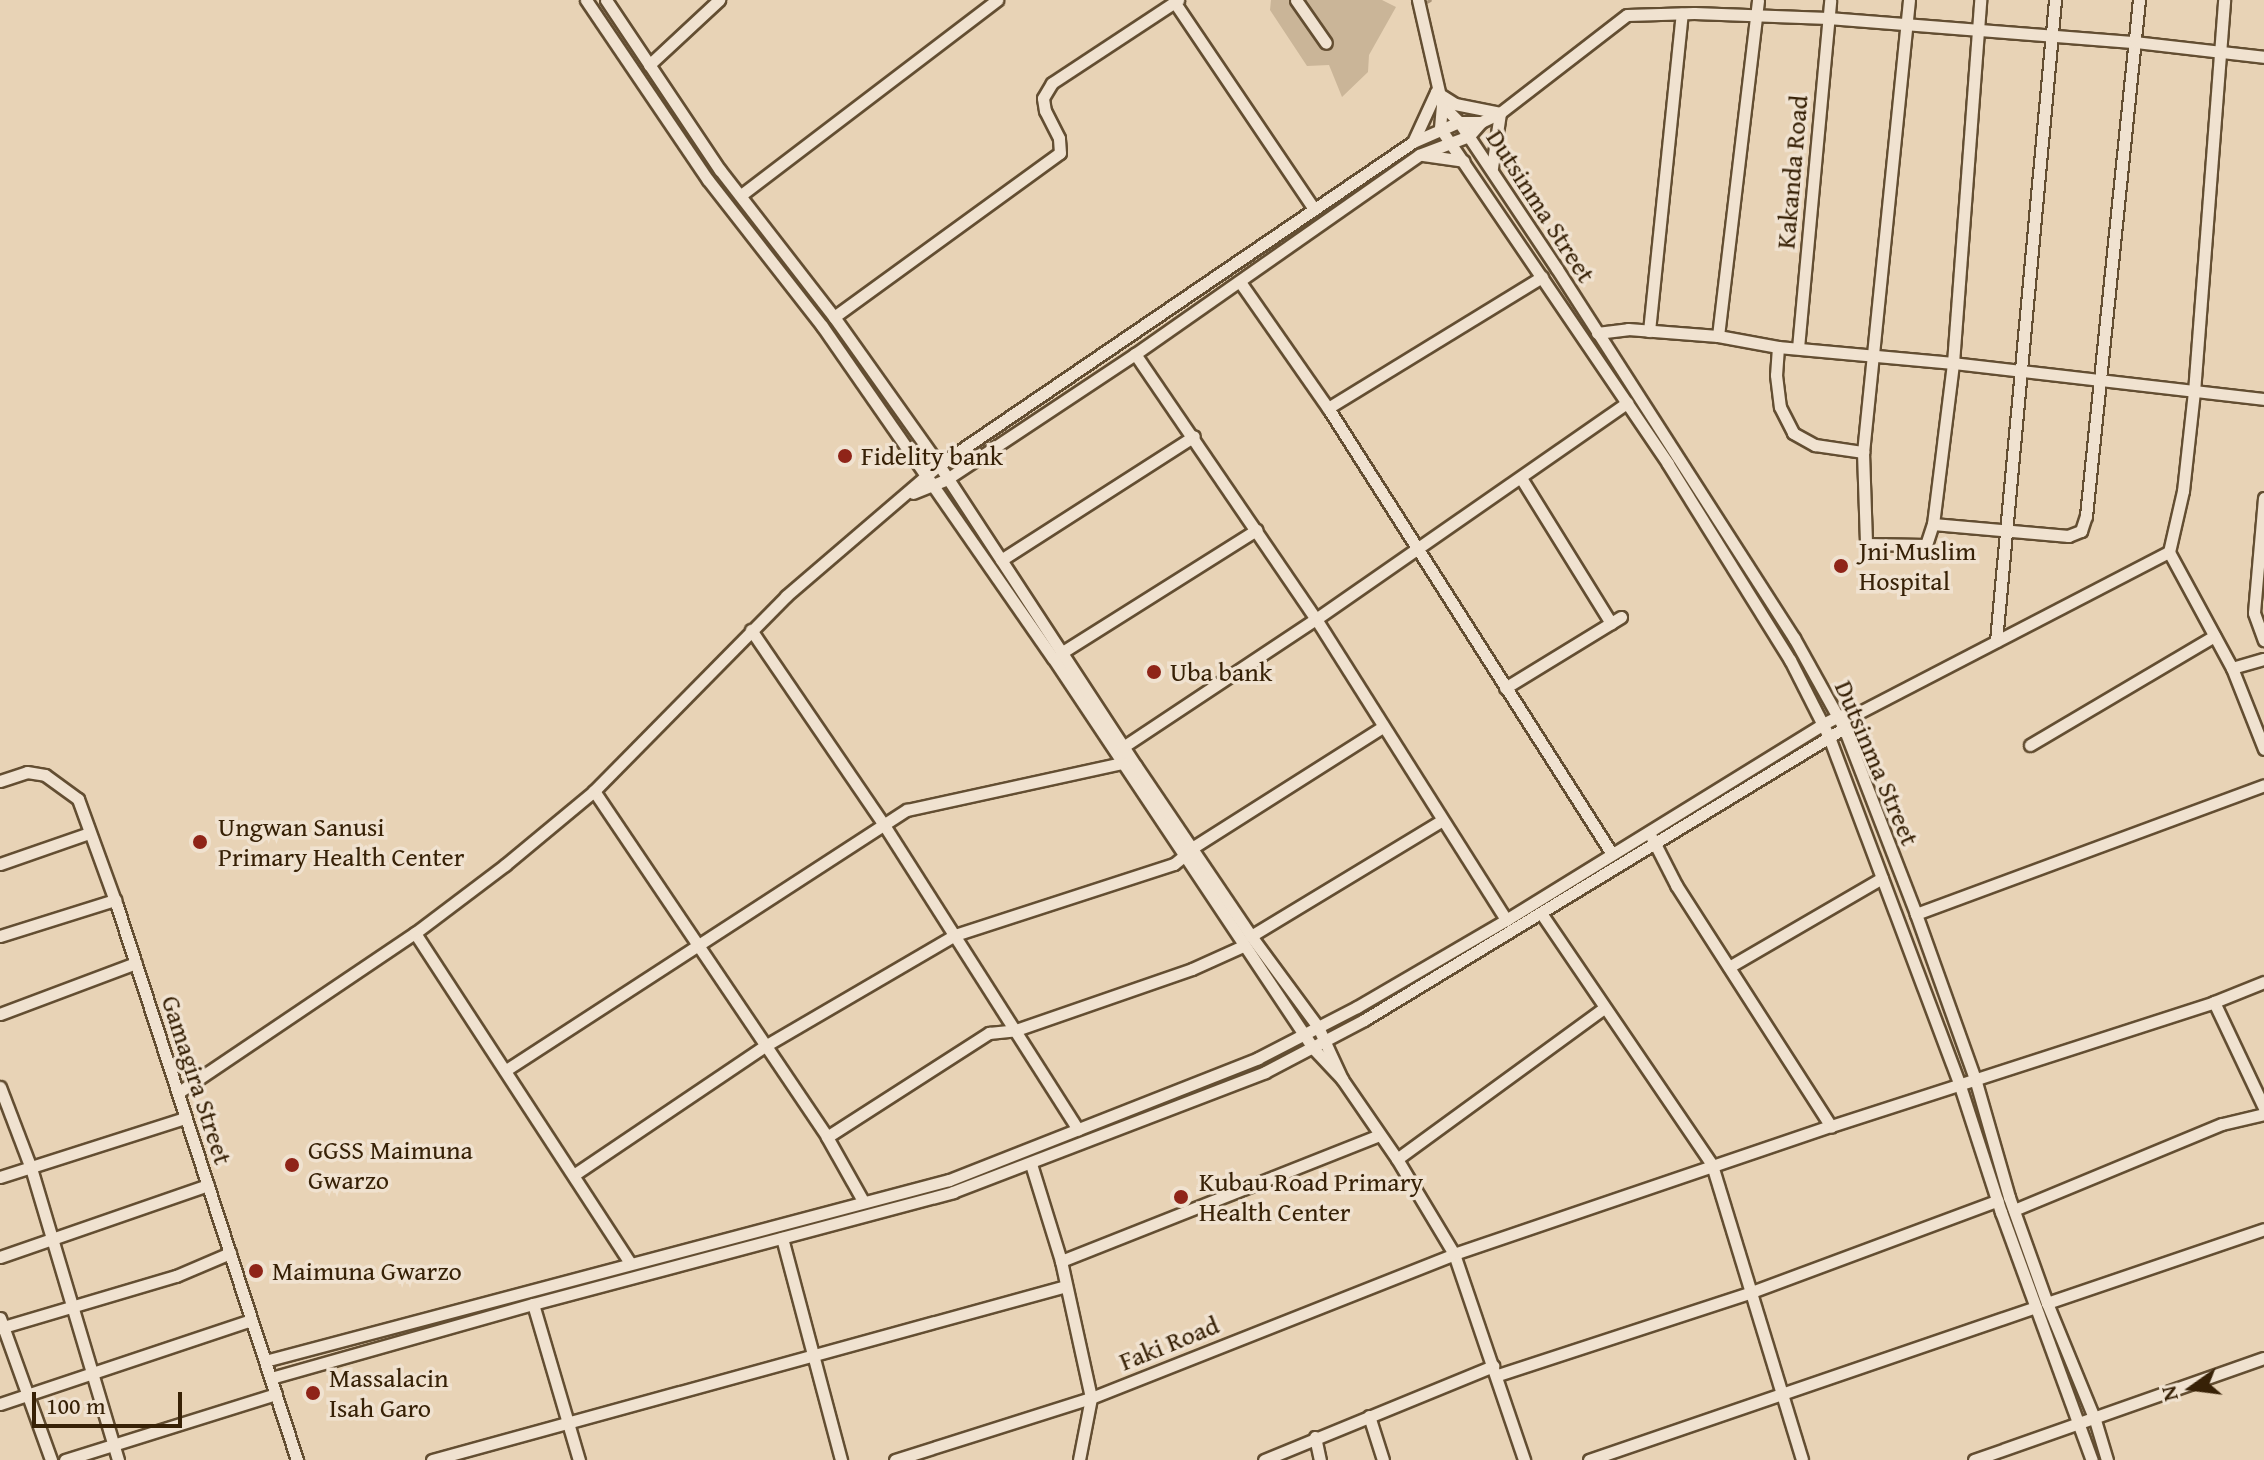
<!DOCTYPE html>
<style>
body{margin:0}
#map{position:relative;width:2264px;height:1460px;overflow:hidden;background:#e8d3b6;font-family:"Gentium Book Plus",serif}
div>[style]{position:absolute}
[style*='--x']{left:calc(var(--x)*1px);top:calc(var(--y)*1px);width:calc(var(--w)*1px);rotate:calc(var(--a)*1deg)}
.green>*{inset:0;background:#cab598}
.stream>*{height:3px;margin:-1.5px;padding:0 1.5px;transform-origin:1.5px;border-radius:1.5px;background:#ac967a}
.roads{filter:drop-shadow(2px 0 #634e32) drop-shadow(-2px 0 #634e32) drop-shadow(0 2px #634e32) drop-shadow(0 -2px #634e32)}
.minor>*{height:11px;margin:-5.5px;padding:0 5.5px;transform-origin:5.5px;border-radius:5.5px;background:#f0e2d0}
.dots>*{width:22px;height:22px;translate:-50% -50%;box-sizing:border-box;border:4px solid #f0e2d0;border-radius:50%}
span{translate:-50% -50%;white-space:nowrap;text-align:center;line-height:1.15;-webkit-text-stroke:7px #f0e2d0;paint-order:stroke}
.street-label{font-size:26px;color:#372106}
.poi-label{font-size:26px;color:#372106}
.left{translate:0 -50%;text-align:left}
.north{position:absolute;left:2152px;top:1348px;width:80px;height:80px;-webkit-text-stroke:6px #f0e2d0;paint-order:stroke;rotate:256deg;font-size:22px;font-weight:700;line-height:32px;text-align:center;color:#372106}
.north::after{content:'';display:block;margin:auto;width:28px;height:36px;background:#372106;clip-path:polygon(50% 0,100% 100%,50% 72%,0 100%)}
.scale{position:absolute;left:32px;top:1392px;width:150px;height:36px;box-sizing:border-box;border:4px solid #372106;border-top:0;padding-left:10px;font-size:24px;line-height:28px;white-space:nowrap;color:#372106;-webkit-text-stroke:6px #f0e2d0;paint-order:stroke}
</style>
<div id="map">
<div class="green">
<i style="clip-path:polygon(1271px 0,1382px 0,1396px 7px,1369px 55px,1368px 72px,1342px 97px,1329px 65px,1307px 66px,1270px 10px)"></i>
</div>
<div class="stream">
<i style="--x:1421;--y:5;--w:10;--a:-29"></i>
</div>
<div class="roads">
<div class="minor">
<i style="--x:586;--y:0;--w:217;--a:55.9"></i>
<i style="--x:708;--y:180;--w:185;--a:52"></i>
<i style="--x:822;--y:326;--w:404;--a:55.2"></i>
<i style="--x:1053;--y:658;--w:467;--a:56.3"></i>
<i style="--x:1312;--y:1047;--w:44;--a:46.8"></i>
<i style="--x:606;--y:0;--w:205;--a:56.2"></i>
<i style="--x:720;--y:170;--w:186;--a:52.2"></i>
<i style="--x:834;--y:317;--w:181;--a:54.6"></i>
<i style="--x:939;--y:465;--w:360;--a:56.8"></i>
<i style="--x:1136;--y:766;--w:205;--a:55.9"></i>
<i style="--x:1251;--y:936;--w:113;--a:53.6"></i>
<i style="--x:1318;--y:1027;--w:57;--a:65.2"></i>
<i style="--x:1342;--y:1079;--w:97;--a:55.5"></i>
<i style="--x:1397;--y:1159;--w:111;--a:59"></i>
<i style="--x:1454;--y:1254;--w:218;--a:71.2"></i>
<i style="--x:1296;--y:0;--w:52;--a:55.1"></i>
<i style="--x:1418;--y:0;--w:108;--a:77.1"></i>
<i style="--x:1442;--y:105;--w:24;--a:45"></i>
<i style="--x:1459;--y:122;--w:177;--a:56.3"></i>
<i style="--x:1557;--y:269;--w:439;--a:57.3"></i>
<i style="--x:1794;--y:638;--w:103;--a:60.9"></i>
<i style="--x:1844;--y:728;--w:199;--a:68.8"></i>
<i style="--x:1916;--y:914;--w:178;--a:70.3"></i>
<i style="--x:1976;--y:1082;--w:120;--a:74"></i>
<i style="--x:2009;--y:1197;--w:113;--a:70.3"></i>
<i style="--x:2047;--y:1303;--w:126;--a:67.7"></i>
<i style="--x:2095;--y:1420;--w:42;--a:73.3"></i>
<i style="--x:1909;--y:0;--w:454;--a:95.8"></i>
<i style="--x:1863;--y:452;--w:92;--a:88.1"></i>
<i style="--x:1866;--y:544;--w:60;--a:1"></i>
<i style="--x:1926;--y:545;--w:22;--a:-72"></i>
<i style="--x:1933;--y:524;--w:136;--a:5.1"></i>
<i style="--x:2068;--y:536;--w:14;--a:-21"></i>
<i style="--x:2081;--y:531;--w:16;--a:-72"></i>
<i style="--x:2086;--y:516;--w:519;--a:-84.14"></i>
<i style="--x:1175;--y:3;--w:249;--a:56"></i>
<i style="--x:649;--y:65;--w:96;--a:-42.9"></i>
<i style="--x:1442;--y:105;--w:23;--a:95"></i>
<i style="--x:1440;--y:128;--w:406;--a:55.8"></i>
<i style="--x:1668;--y:464;--w:231;--a:58.1"></i>
<i style="--x:1790;--y:660;--w:86;--a:63.1"></i>
<i style="--x:1829;--y:737;--w:373;--a:69.4"></i>
<i style="--x:1960;--y:1086;--w:133;--a:72"></i>
<i style="--x:2001;--y:1212;--w:264;--a:69.9"></i>
<i style="--x:1413;--y:142;--w:55;--a:-65.3"></i>
<i style="--x:1436;--y:92;--w:22;--a:32"></i>
<i style="--x:1455;--y:104;--w:46;--a:11.3"></i>
<i style="--x:1500;--y:113;--w:56;--a:98.3"></i>
<i style="--x:1423;--y:155;--w:41;--a:8.3"></i>
<i style="--x:741;--y:195;--w:322;--a:-37.3"></i>
<i style="--x:1240;--y:282;--w:154;--a:55.1"></i>
<i style="--x:1328;--y:408;--w:529;--a:57.51"></i>
<i style="--x:834;--y:317;--w:279;--a:-36"></i>
<i style="--x:1060;--y:153;--w:15;--a:-94"></i>
<i style="--x:1059;--y:138;--w:30;--a:-117"></i>
<i style="--x:1045;--y:111;--w:13;--a:-99"></i>
<i style="--x:1043;--y:98;--w:17;--a:-59"></i>
<i style="--x:1052;--y:83;--w:151;--a:-33.4"></i>
<i style="--x:1649;--y:331;--w:319;--a:-84.1"></i>
<i style="--x:1597;--y:333;--w:31;--a:-7"></i>
<i style="--x:1628;--y:329;--w:90;--a:4.4"></i>
<i style="--x:1718;--y:336;--w:61;--a:10.4"></i>
<i style="--x:1778;--y:347;--w:176;--a:5.2"></i>
<i style="--x:1953;--y:363;--w:313;--a:6.6"></i>
<i style="--x:1718;--y:336;--w:338;--a:-83.2"></i>
<i style="--x:1778;--y:347;--w:28;--a:94"></i>
<i style="--x:1776;--y:375;--w:32;--a:83"></i>
<i style="--x:1780;--y:407;--w:29;--a:63"></i>
<i style="--x:1793;--y:433;--w:25;--a:29"></i>
<i style="--x:1815;--y:445;--w:49;--a:8.3"></i>
<i style="--x:1798;--y:348;--w:349;--a:-84.7"></i>
<i style="--x:1135;--y:354;--w:321;--a:55.7"></i>
<i style="--x:1316;--y:619;--w:356;--a:57.7"></i>
<i style="--x:1328;--y:408;--w:251;--a:-31.5"></i>
<i style="--x:1521;--y:478;--w:171;--a:58.2"></i>
<i style="--x:913;--y:493;--w:37;--a:-22"></i>
<i style="--x:947;--y:479;--w:226;--a:-33.6"></i>
<i style="--x:1135;--y:354;--w:347;--a:-35"></i>
<i style="--x:1419;--y:155;--w:53;--a:-20.8"></i>
<i style="--x:1469;--y:136;--w:18;--a:-49"></i>
<i style="--x:1481;--y:122;--w:21;--a:-25"></i>
<i style="--x:1500;--y:113;--w:160;--a:-37.7"></i>
<i style="--x:1627;--y:15;--w:67;--a:-1.7"></i>
<i style="--x:1694;--y:13;--w:134;--a:2.1"></i>
<i style="--x:1828;--y:18;--w:308;--a:4.5"></i>
<i style="--x:2135;--y:42;--w:130;--a:6.6"></i>
<i style="--x:2264;--y:498;--w:115;--a:95"></i>
<i style="--x:2254;--y:613;--w:29;--a:70"></i>
<i style="--x:1933;--y:524;--w:162;--a:-82.9"></i>
<i style="--x:1953;--y:363;--w:364;--a:-85.7"></i>
<i style="--x:2169;--y:552;--w:132;--a:61.5"></i>
<i style="--x:2232;--y:668;--w:87;--a:68.4"></i>
<i style="--x:1001;--y:560;--w:229;--a:-32.7"></i>
<i style="--x:751;--y:630;--w:236;--a:55.7"></i>
<i style="--x:884;--y:825;--w:361;--a:57.5"></i>
<i style="--x:1996;--y:641;--w:644;--a:-84.74"></i>
<i style="--x:1061;--y:653;--w:231;--a:-32.2"></i>
<i style="--x:2232;--y:668;--w:33;--a:-16"></i>
<i style="--x:1505;--y:688;--w:136;--a:-31.5"></i>
<i style="--x:2030;--y:745;--w:214;--a:-30.6"></i>
<i style="--x:1123;--y:747;--w:232;--a:-33.6"></i>
<i style="--x:1316;--y:619;--w:379;--a:-34.8"></i>
<i style="--x:0;--y:781;--w:28;--a:-18"></i>
<i style="--x:27;--y:772;--w:18;--a:9"></i>
<i style="--x:45;--y:775;--w:41;--a:36"></i>
<i style="--x:78;--y:799;--w:114;--a:70"></i>
<i style="--x:117;--y:906;--w:583;--a:72"></i>
<i style="--x:594;--y:791;--w:417;--a:56"></i>
<i style="--x:827;--y:1137;--w:73;--a:60.6"></i>
<i style="--x:1652;--y:838;--w:53;--a:62.9"></i>
<i style="--x:1676;--y:885;--w:287;--a:57.3"></i>
<i style="--x:1192;--y:848;--w:226;--a:-32.4"></i>
<i style="--x:0;--y:864;--w:94;--a:-19.2"></i>
<i style="--x:1541;--y:913;--w:305;--a:55.8"></i>
<i style="--x:1712;--y:1165;--w:308;--a:73"></i>
<i style="--x:1916;--y:914;--w:371;--a:-20.3"></i>
<i style="--x:415;--y:933;--w:394;--a:56.9"></i>
<i style="--x:0;--y:936;--w:121;--a:-17.4"></i>
<i style="--x:1251;--y:936;--w:222;--a:-31.2"></i>
<i style="--x:1729;--y:967;--w:177;--a:-30.2"></i>
<i style="--x:2214;--y:1002;--w:117;--a:64.7"></i>
<i style="--x:0;--y:1014;--w:145;--a:-20.6"></i>
<i style="--x:506;--y:1070;--w:478;--a:-33"></i>
<i style="--x:907;--y:810;--w:221;--a:-12.3"></i>
<i style="--x:0;--y:1087;--w:87;--a:69.1"></i>
<i style="--x:31;--y:1168;--w:305;--a:73.4"></i>
<i style="--x:179;--y:1092;--w:285;--a:-34"></i>
<i style="--x:415;--y:933;--w:113;--a:-37.1"></i>
<i style="--x:505;--y:865;--w:116;--a:-39.7"></i>
<i style="--x:594;--y:791;--w:274;--a:-45.4"></i>
<i style="--x:786;--y:596;--w:201;--a:-40.6"></i>
<i style="--x:939;--y:465;--w:574;--a:-34.27"></i>
<i style="--x:1413;--y:142;--w:50;--a:-23.5"></i>
<i style="--x:1459;--y:122;--w:22;--a:0"></i>
<i style="--x:827;--y:1137;--w:193;--a:-32.7"></i>
<i style="--x:989;--y:1033;--w:27;--a:-6"></i>
<i style="--x:1016;--y:1030;--w:186;--a:-19.1"></i>
<i style="--x:1192;--y:969;--w:56;--a:-24.3"></i>
<i style="--x:1397;--y:1159;--w:256;--a:-36.1"></i>
<i style="--x:1031;--y:1164;--w:102;--a:72.8"></i>
<i style="--x:1061;--y:1261;--w:140;--a:77.6"></i>
<i style="--x:1091;--y:1398;--w:63;--a:101"></i>
<i style="--x:575;--y:1174;--w:229;--a:-34"></i>
<i style="--x:765;--y:1046;--w:220;--a:-30.3"></i>
<i style="--x:955;--y:935;--w:230;--a:-18"></i>
<i style="--x:1174;--y:864;--w:13;--a:-39"></i>
<i style="--x:0;--y:1177;--w:194;--a:-17.7"></i>
<i style="--x:2014;--y:1210;--w:225;--a:-22.5"></i>
<i style="--x:2222;--y:1124;--w:43;--a:-13.4"></i>
<i style="--x:782;--y:1238;--w:230;--a:75.1"></i>
<i style="--x:0;--y:1257;--w:220;--a:-19.1"></i>
<i style="--x:1061;--y:1261;--w:342;--a:-21.6"></i>
<i style="--x:2047;--y:1303;--w:229;--a:-18.8"></i>
<i style="--x:533;--y:1304;--w:163;--a:73.6"></i>
<i style="--x:0;--y:1318;--w:151;--a:70.2"></i>
<i style="--x:0;--y:1328;--w:184;--a:-16.5"></i>
<i style="--x:176;--y:1276;--w:59;--a:-23.1"></i>
<i style="--x:265;--y:1361;--w:708;--a:-14.82"></i>
<i style="--x:949;--y:1180;--w:332;--a:-21.5"></i>
<i style="--x:1258;--y:1058;--w:111;--a:-27.3"></i>
<i style="--x:1357;--y:1007;--w:173;--a:-30.3"></i>
<i style="--x:1506;--y:920;--w:373;--a:-31.7"></i>
<i style="--x:1823;--y:724;--w:18;--a:-27"></i>
<i style="--x:1839;--y:716;--w:19;--a:-9"></i>
<i style="--x:1858;--y:713;--w:350;--a:-27.4"></i>
<i style="--x:2169;--y:552;--w:63;--a:-77.1"></i>
<i style="--x:2183;--y:491;--w:100;--a:-83.7"></i>
<i style="--x:2194;--y:392;--w:393;--a:-85.6"></i>
<i style="--x:1498;--y:1375;--w:264;--a:-18.1"></i>
<i style="--x:1749;--y:1293;--w:265;--a:-20.4"></i>
<i style="--x:271;--y:1378;--w:272;--a:-15.8"></i>
<i style="--x:533;--y:1304;--w:435;--a:-14.9"></i>
<i style="--x:953;--y:1192;--w:334;--a:-21"></i>
<i style="--x:1265;--y:1072;--w:112;--a:-27.7"></i>
<i style="--x:1364;--y:1020;--w:562;--a:-31.31"></i>
<i style="--x:1844;--y:728;--w:21;--a:-47"></i>
<i style="--x:0;--y:1404;--w:265;--a:-18.5"></i>
<i style="--x:1369;--y:1416;--w:46;--a:72.3"></i>
<i style="--x:1315;--y:1437;--w:24;--a:78"></i>
<i style="--x:65;--y:1460;--w:221;--a:-17.4"></i>
<i style="--x:432;--y:1460;--w:657;--a:-15.35"></i>
<i style="--x:895;--y:1460;--w:206;--a:-17.6"></i>
<i style="--x:1091;--y:1398;--w:391;--a:-21.6"></i>
<i style="--x:1454;--y:1254;--w:398;--a:-18.8"></i>
<i style="--x:1831;--y:1126;--w:403;--a:-17.9"></i>
<i style="--x:2214;--y:1002;--w:54;--a:-21.8"></i>
<i style="--x:1264;--y:1460;--w:248;--a:-22.3"></i>
<i style="--x:1589;--y:1460;--w:472;--a:-18.9"></i>
<i style="--x:1974;--y:1460;--w:307;--a:-19.4"></i>
</div>
</div>
<div class="dots">
<i style="left:845px;top:456px;background:#8f2418"></i>
<i style="left:1841px;top:566px;background:#8f2418"></i>
<i style="left:1154px;top:672px;background:#8f2418"></i>
<i style="left:200px;top:842px;background:#8f2418"></i>
<i style="left:292px;top:1165px;background:#8f2418"></i>
<i style="left:1181px;top:1197px;background:#8f2418"></i>
<i style="left:256px;top:1271px;background:#8f2418"></i>
<i style="left:313px;top:1393px;background:#8f2418"></i>
</div>
<div class="street-label">
<span style="left:1792px;top:172px;rotate:-85deg">Kakanda Road</span>
<span style="left:1541px;top:206px;rotate:57deg">Dutsinma Street</span>
<span style="left:1877px;top:763px;rotate:67deg">Dutsinma Street</span>
<span style="left:197px;top:1080px;rotate:72deg">Gamagira Street</span>
<span style="left:1169px;top:1343px;rotate:-22deg">Faki Road</span>
</div>
<div class="poi-label">
<span class="left" style="left:861px;top:456px">Fidelity bank</span>
<span class="left" style="left:1859px;top:566px">Jni Muslim<br>Hospital</span>
<span class="left" style="left:1170px;top:672px">Uba bank</span>
<span class="left" style="left:218px;top:842px">Ungwan Sanusi<br>Primary Health Center</span>
<span class="left" style="left:308px;top:1165px">GGSS Maimuna<br>Gwarzo</span>
<span class="left" style="left:1199px;top:1197px">Kubau Road Primary<br>Health Center</span>
<span class="left" style="left:272px;top:1271px">Maimuna Gwarzo</span>
<span class="left" style="left:329px;top:1393px">Massalacin<br>Isah Garo</span>
</div>
<div class="north">N</div>
<div class="scale">100 m</div>
</div>
